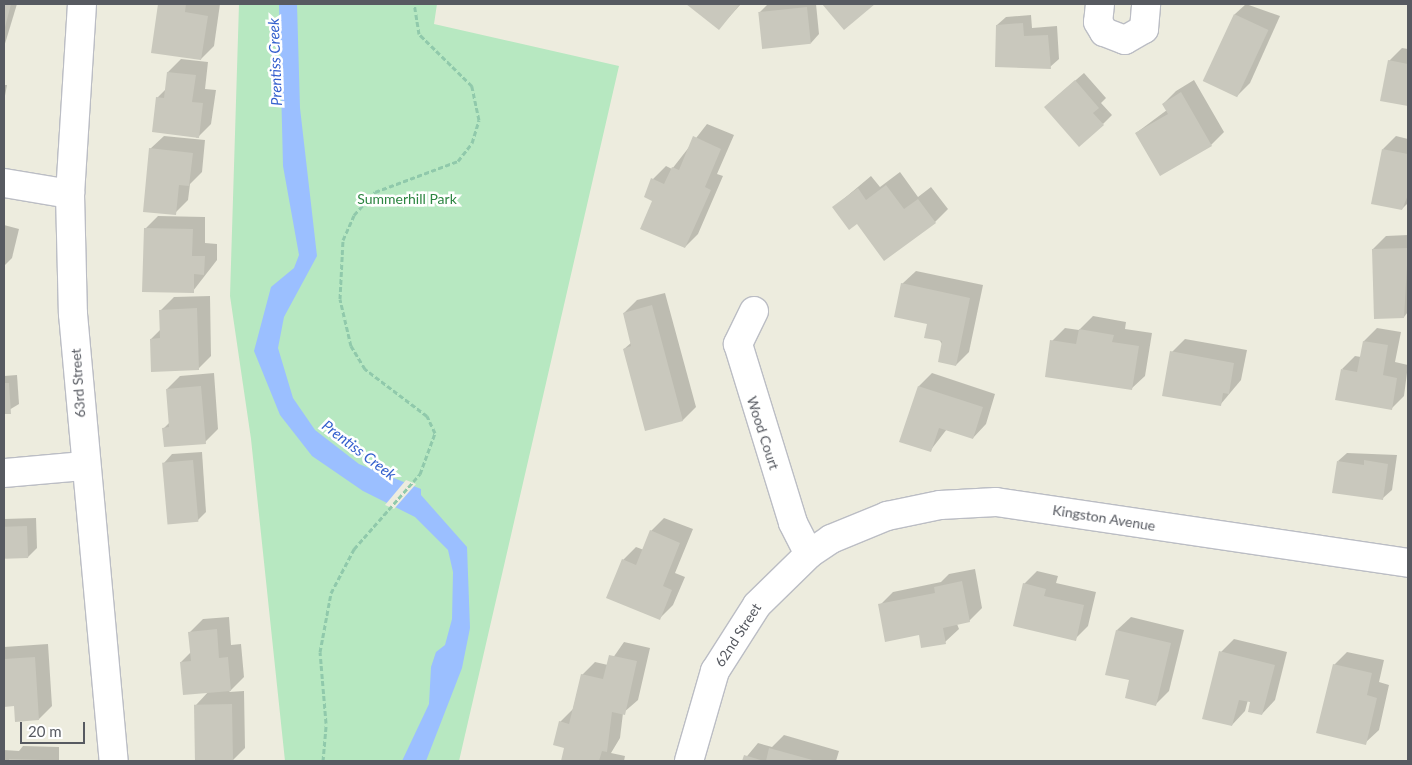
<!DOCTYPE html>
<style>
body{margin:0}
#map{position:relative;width:1412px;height:765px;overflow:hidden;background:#edecde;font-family:Lato,sans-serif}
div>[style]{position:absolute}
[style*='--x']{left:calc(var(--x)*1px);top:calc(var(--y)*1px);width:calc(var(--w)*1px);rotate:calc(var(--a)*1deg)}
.green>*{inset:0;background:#b7e8c1}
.water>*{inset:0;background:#9bbfff}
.pier>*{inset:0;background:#edecde}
.shadow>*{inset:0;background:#0003}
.building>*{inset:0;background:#c9c8bd;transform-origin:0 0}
.path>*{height:3px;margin-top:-1.5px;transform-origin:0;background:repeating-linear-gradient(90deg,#90c9ab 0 5px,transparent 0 7.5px)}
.roads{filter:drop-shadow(1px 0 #bbbdc4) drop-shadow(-1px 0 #bbbdc4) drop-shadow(0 1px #bbbdc4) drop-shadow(0 -1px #bbbdc4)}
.minor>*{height:28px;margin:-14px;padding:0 14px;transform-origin:14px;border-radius:14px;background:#fff}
span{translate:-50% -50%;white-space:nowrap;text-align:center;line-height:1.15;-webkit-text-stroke:5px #fff;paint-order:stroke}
.park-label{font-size:14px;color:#2c8541}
.street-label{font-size:14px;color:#575a61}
.water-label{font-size:15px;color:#335fcd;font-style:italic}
.frame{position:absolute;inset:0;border:5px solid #575a61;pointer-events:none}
.scale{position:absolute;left:20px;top:722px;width:65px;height:22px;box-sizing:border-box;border:2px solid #575a61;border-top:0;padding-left:6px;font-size:15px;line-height:18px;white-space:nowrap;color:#575a61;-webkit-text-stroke:4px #fff;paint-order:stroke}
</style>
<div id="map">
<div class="green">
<i style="clip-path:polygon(239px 4px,437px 4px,434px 24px,619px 66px,459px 761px,285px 761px,251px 439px,230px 296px)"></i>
</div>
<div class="water">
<i style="clip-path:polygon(279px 4px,297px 4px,300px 108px,317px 256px,284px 317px,278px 348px,293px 398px,315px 430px,359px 464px,421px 489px,421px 495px,467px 547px,470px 628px,462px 668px,426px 761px,402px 761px,429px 704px,431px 667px,436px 652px,445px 645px,452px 619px,453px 572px,448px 550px,415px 517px,363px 491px,312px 456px,280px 415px,254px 351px,271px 287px,294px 268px,299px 255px,283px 166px)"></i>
</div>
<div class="pier">
<i style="clip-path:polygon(406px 480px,416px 484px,394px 509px,385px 505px)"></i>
</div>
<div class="shadow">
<i style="clip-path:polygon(4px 4px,17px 4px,4px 47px)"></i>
<i style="clip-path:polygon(160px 4px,220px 4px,214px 46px,201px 59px,152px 52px)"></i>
<i style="clip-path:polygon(688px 4px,741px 4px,719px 28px)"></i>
<i style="clip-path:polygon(768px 4px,816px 4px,819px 34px,811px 43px,759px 13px)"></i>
<i style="clip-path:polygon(1246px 4px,1280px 16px,1250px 83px,1237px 96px,1235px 14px)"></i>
<i style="clip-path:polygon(1031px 15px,1032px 28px,1057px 26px,1059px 59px,1050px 67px,997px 25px,1006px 17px)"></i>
<i style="clip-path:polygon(1402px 48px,1408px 49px,1408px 105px,1381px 100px,1389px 61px)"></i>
<i style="clip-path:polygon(181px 59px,208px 62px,205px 89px,216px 90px,211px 124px,197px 138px,157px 98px,166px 89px,168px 72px)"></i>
<i style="clip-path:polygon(1084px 73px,1106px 98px,1101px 103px,1112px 115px,1103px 124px,1055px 98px)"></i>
<i style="clip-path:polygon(1194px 80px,1224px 132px,1211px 145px,1136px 133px,1167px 110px,1163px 104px,1176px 91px)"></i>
<i style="clip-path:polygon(4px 85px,7px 85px,4px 101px)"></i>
<i style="clip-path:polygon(707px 124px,734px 135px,717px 174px,723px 176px,698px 234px,685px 247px,654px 200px,653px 179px,666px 166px,672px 169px)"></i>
<i style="clip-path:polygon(164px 136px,205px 140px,202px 172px,190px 184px,188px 200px,175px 213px,150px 149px)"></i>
<i style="clip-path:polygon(1396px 136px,1408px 139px,1408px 203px,1402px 209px,1383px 149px)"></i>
<i style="clip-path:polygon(900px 172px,918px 197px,931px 187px,948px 209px,935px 222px,857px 223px,834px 207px,871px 176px,880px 187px)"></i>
<i style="clip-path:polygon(158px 216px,205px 217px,205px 243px,217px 244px,217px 260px,193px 291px,145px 229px)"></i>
<i style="clip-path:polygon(4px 225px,19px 229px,12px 258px,4px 266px)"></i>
<i style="clip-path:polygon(1408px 235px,1408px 312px,1404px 317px,1373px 249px,1386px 236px)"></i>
<i style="clip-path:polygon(916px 271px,983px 285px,969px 352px,956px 365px,902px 284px)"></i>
<i style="clip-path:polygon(665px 293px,696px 407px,683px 420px,646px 430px,624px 349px,632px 342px,624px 313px,637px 300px)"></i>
<i style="clip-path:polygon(210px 296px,211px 356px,198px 369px,151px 339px,161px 329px,161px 310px,174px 297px)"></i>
<i style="clip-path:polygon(1093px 316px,1126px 322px,1125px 329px,1152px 333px,1145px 376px,1131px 389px,1052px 341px,1065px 328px,1079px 330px)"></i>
<i style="clip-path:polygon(1377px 328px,1401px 332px,1395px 362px,1408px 365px,1404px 396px,1391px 409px,1342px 369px,1355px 356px,1361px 357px,1364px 341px)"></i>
<i style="clip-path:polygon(1185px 339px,1247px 350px,1241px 380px,1220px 405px,1172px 352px)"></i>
<i style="clip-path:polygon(214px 373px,218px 429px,205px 442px,164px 428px,170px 422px,167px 389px,180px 376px)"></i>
<i style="clip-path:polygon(932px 373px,995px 394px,986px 424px,973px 438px,947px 429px,930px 451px,919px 386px)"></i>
<i style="clip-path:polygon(17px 375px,19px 404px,4px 413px,4px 376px)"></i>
<i style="clip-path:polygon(202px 452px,206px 512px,197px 521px,164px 463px,172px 454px)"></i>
<i style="clip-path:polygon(1347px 453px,1397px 455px,1392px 490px,1383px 498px,1338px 461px)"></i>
<i style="clip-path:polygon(36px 518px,37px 548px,28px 557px,4px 558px,4px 519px)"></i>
<i style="clip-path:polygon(664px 518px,693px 529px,675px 573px,685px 577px,673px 605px,660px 618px,623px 560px,636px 547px,644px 550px,651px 531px)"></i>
<i style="clip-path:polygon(975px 569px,982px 608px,969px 621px,957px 624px,959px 629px,945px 642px,880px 605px,893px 592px,941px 582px,949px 574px)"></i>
<i style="clip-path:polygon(1037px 571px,1058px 576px,1056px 583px,1096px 592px,1088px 626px,1075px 639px,1024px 584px)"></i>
<i style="clip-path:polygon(229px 617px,231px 645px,241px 644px,244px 677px,229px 692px,244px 691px,245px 748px,232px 761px,197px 761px,196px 705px,209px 691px,181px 662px,191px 652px,190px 632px,203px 619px)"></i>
<i style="clip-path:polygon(1131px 617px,1184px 630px,1169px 691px,1156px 704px,1131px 679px,1117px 630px)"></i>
<i style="clip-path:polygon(1234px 639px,1287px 652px,1275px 700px,1262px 714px,1248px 700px,1245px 711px,1232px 725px,1221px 652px)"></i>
<i style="clip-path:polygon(624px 642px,650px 648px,638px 700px,623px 713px,620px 738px,611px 753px,625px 756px,624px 761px,562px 761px,565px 747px,560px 722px,573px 709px,582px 675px,595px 662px,608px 665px)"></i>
<i style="clip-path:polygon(48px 644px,52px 706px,39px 719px,15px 704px,4px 705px,4px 647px)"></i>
<i style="clip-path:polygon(1347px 652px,1384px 660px,1379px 682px,1389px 685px,1379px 730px,1365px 743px,1334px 665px)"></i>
<i style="clip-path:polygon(784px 735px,839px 751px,836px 761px,743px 761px,758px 743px,772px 747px)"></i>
<i style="clip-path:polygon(23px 746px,59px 747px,59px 761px,4px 761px,4px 750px,19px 751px)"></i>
</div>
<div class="building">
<i style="clip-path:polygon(4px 4px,11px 4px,4px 31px)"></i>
<i style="clip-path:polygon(158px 4px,186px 4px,185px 12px,208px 16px,201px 60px,151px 53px)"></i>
<i style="clip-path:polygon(686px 4px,740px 4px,719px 30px)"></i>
<i style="clip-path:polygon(822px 4px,875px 4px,844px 30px)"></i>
<i style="left:807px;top:7px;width:37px;height:49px;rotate:84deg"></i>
<i style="left:1234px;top:14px;width:38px;height:74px;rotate:25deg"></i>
<i style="clip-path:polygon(1023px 23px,1024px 36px,1048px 35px,1051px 69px,995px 67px,996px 25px)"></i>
<i style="clip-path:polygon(1388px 60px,1408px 64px,1408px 106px,1380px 101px)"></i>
<i style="clip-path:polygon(167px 72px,196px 75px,192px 102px,203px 103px,199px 138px,152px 132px,156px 97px,164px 98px)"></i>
<i style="clip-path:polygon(1075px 80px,1099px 108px,1093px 113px,1104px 125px,1079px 147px,1044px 107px)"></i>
<i style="clip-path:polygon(1181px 92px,1212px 146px,1160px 176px,1135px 133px,1168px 114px,1162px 104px)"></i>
<i style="clip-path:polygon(693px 136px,721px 149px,705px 187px,711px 190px,685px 248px,640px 229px,652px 201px,644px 197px,651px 178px,664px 184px,672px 167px,679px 170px)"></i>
<i style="clip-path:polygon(149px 148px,193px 153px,189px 186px,179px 185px,176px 215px,143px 212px)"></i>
<i style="clip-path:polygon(1382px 149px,1408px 154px,1408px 195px,1402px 210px,1371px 204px)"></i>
<i style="clip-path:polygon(886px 185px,904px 209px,918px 199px,936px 223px,884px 261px,857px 224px,849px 230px,832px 207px,858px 188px,866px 200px)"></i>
<i style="clip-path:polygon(144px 228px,193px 229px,192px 256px,205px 256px,204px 275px,194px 274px,194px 293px,142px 292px)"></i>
<i style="clip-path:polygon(1408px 248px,1404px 318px,1374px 319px,1372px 249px)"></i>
<i style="clip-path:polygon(901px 283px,970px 298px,956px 366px,938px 362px,942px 341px,924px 338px,927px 324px,894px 317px)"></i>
<i style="clip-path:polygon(652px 305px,683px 421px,645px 431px,623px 349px,631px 346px,623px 313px)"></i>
<i style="clip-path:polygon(197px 308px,199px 370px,151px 372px,150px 339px,160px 338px,159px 310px)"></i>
<i style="clip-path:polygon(1079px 329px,1114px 335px,1112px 342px,1139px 346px,1132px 390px,1045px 377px,1050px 340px,1076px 344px)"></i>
<i style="clip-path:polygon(1363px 341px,1388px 345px,1383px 375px,1397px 378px,1392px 410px,1335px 400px,1341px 369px,1357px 372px)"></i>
<i style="clip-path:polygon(1170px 351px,1234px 363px,1229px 394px,1223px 393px,1221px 406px,1162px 396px)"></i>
<i style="clip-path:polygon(4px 383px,9px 383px,11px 414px,4px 414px)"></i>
<i style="clip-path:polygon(201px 386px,206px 444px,164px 447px,162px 428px,169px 427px,166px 389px)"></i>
<i style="clip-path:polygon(918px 386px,983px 407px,973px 439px,939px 428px,931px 452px,899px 442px)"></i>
<i style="left:193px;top:460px;width:62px;height:31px;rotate:85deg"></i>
<i style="clip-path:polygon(1364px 460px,1388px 464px,1383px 500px,1332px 493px,1337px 461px,1364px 465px)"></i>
<i style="left:27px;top:526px;width:32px;height:23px;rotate:88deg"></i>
<i style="clip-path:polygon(650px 530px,680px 543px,663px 586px,672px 590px,660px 620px,606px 598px,622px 559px,636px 565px)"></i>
<i style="clip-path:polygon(962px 581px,970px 622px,943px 628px,946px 644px,921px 648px,919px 635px,885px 642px,878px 604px,935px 593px,934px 587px)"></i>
<i style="clip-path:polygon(1023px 583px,1046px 589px,1044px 596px,1084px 605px,1076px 641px,1013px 626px)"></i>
<i style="clip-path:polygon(217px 629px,219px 658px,228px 657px,231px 691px,183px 695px,180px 662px,191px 661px,188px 632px)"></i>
<i style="clip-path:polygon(1116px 630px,1171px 643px,1156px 706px,1125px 698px,1129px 680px,1105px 675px)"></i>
<i style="clip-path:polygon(1219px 651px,1275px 665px,1262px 715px,1248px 712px,1250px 702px,1239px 700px,1232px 726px,1202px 719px)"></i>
<i style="clip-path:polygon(609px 655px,637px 661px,625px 715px,612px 712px,607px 752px,602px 751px,599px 761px,561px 761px,564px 748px,553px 745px,559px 721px,569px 724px,581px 674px,603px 679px)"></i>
<i style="clip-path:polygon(35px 657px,39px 720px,15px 722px,14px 706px,4px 707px,4px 659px)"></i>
<i style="clip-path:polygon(1333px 664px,1372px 673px,1367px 695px,1377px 698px,1366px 745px,1316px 733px)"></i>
<i style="left:232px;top:704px;width:57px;height:38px;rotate:89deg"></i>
<i style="clip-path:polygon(769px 748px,816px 761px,766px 761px)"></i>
<i style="clip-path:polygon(744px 755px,764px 761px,742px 761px)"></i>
<i style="clip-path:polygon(9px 759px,44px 760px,44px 761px,9px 761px)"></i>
</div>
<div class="path">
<i style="--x:323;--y:761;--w:38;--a:-85"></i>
<i style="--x:326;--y:723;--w:71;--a:-94.8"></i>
<i style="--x:320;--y:652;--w:60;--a:-79.4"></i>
<i style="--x:331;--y:593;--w:50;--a:-62.4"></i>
<i style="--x:354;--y:549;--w:100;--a:-48.7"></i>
<i style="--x:420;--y:474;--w:44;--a:-69.9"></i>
<i style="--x:435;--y:433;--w:19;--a:-115"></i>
<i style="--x:427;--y:416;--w:78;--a:-142.8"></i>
<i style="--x:365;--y:369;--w:27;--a:-121"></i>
<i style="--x:351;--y:346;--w:48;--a:-103.2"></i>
<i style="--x:340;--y:299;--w:59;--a:-87.1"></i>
<i style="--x:343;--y:240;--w:27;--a:-66"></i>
<i style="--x:354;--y:215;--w:31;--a:-48"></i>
<i style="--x:375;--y:192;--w:89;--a:-20.5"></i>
<i style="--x:458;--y:161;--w:23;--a:-52"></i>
<i style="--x:472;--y:143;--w:24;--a:-73"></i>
<i style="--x:479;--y:120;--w:35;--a:-102"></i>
<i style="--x:472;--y:86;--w:74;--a:-135.5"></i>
<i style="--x:419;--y:34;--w:30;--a:-99"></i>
</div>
<div class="roads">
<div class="minor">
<i style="--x:82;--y:4;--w:190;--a:93.6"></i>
<i style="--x:70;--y:194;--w:120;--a:88.6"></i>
<i style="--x:73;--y:314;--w:449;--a:84.8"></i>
<i style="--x:1100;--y:4;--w:18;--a:96"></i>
<i style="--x:1098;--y:22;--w:12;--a:59"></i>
<i style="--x:1104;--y:32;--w:22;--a:21"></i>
<i style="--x:1125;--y:40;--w:22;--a:-30"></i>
<i style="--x:1144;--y:29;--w:25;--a:-85"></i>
<i style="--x:4;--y:183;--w:67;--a:9.5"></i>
<i style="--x:754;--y:311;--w:37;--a:116"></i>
<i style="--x:738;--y:344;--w:187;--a:72.9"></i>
<i style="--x:793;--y:523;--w:35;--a:63"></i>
<i style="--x:4;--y:473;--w:80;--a:-5"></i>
<i style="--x:689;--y:761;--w:94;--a:-73.9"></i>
<i style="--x:715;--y:671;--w:78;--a:-57.5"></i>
<i style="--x:757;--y:605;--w:73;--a:-44.4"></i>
<i style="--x:809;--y:554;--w:27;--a:-34"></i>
<i style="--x:831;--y:539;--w:61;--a:-22.3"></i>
<i style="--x:887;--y:516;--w:54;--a:-11.7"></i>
<i style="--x:940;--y:505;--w:56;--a:-3.1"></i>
<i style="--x:996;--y:502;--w:416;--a:8.4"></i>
</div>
</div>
<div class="park-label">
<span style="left:407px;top:199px">Summerhill Park</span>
</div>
<div class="street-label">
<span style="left:78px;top:383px;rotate:-94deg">63rd Street</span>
<span style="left:763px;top:433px;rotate:72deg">Wood Court</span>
<span style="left:1104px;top:518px;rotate:9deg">Kingston Avenue</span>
<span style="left:738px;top:635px;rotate:-57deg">62nd Street</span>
</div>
<div class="water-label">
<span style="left:275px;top:62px;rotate:-92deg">Prentiss Creek</span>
<span style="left:359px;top:450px;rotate:37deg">Prentiss Creek</span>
</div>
<div class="frame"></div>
<div class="scale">20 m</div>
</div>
